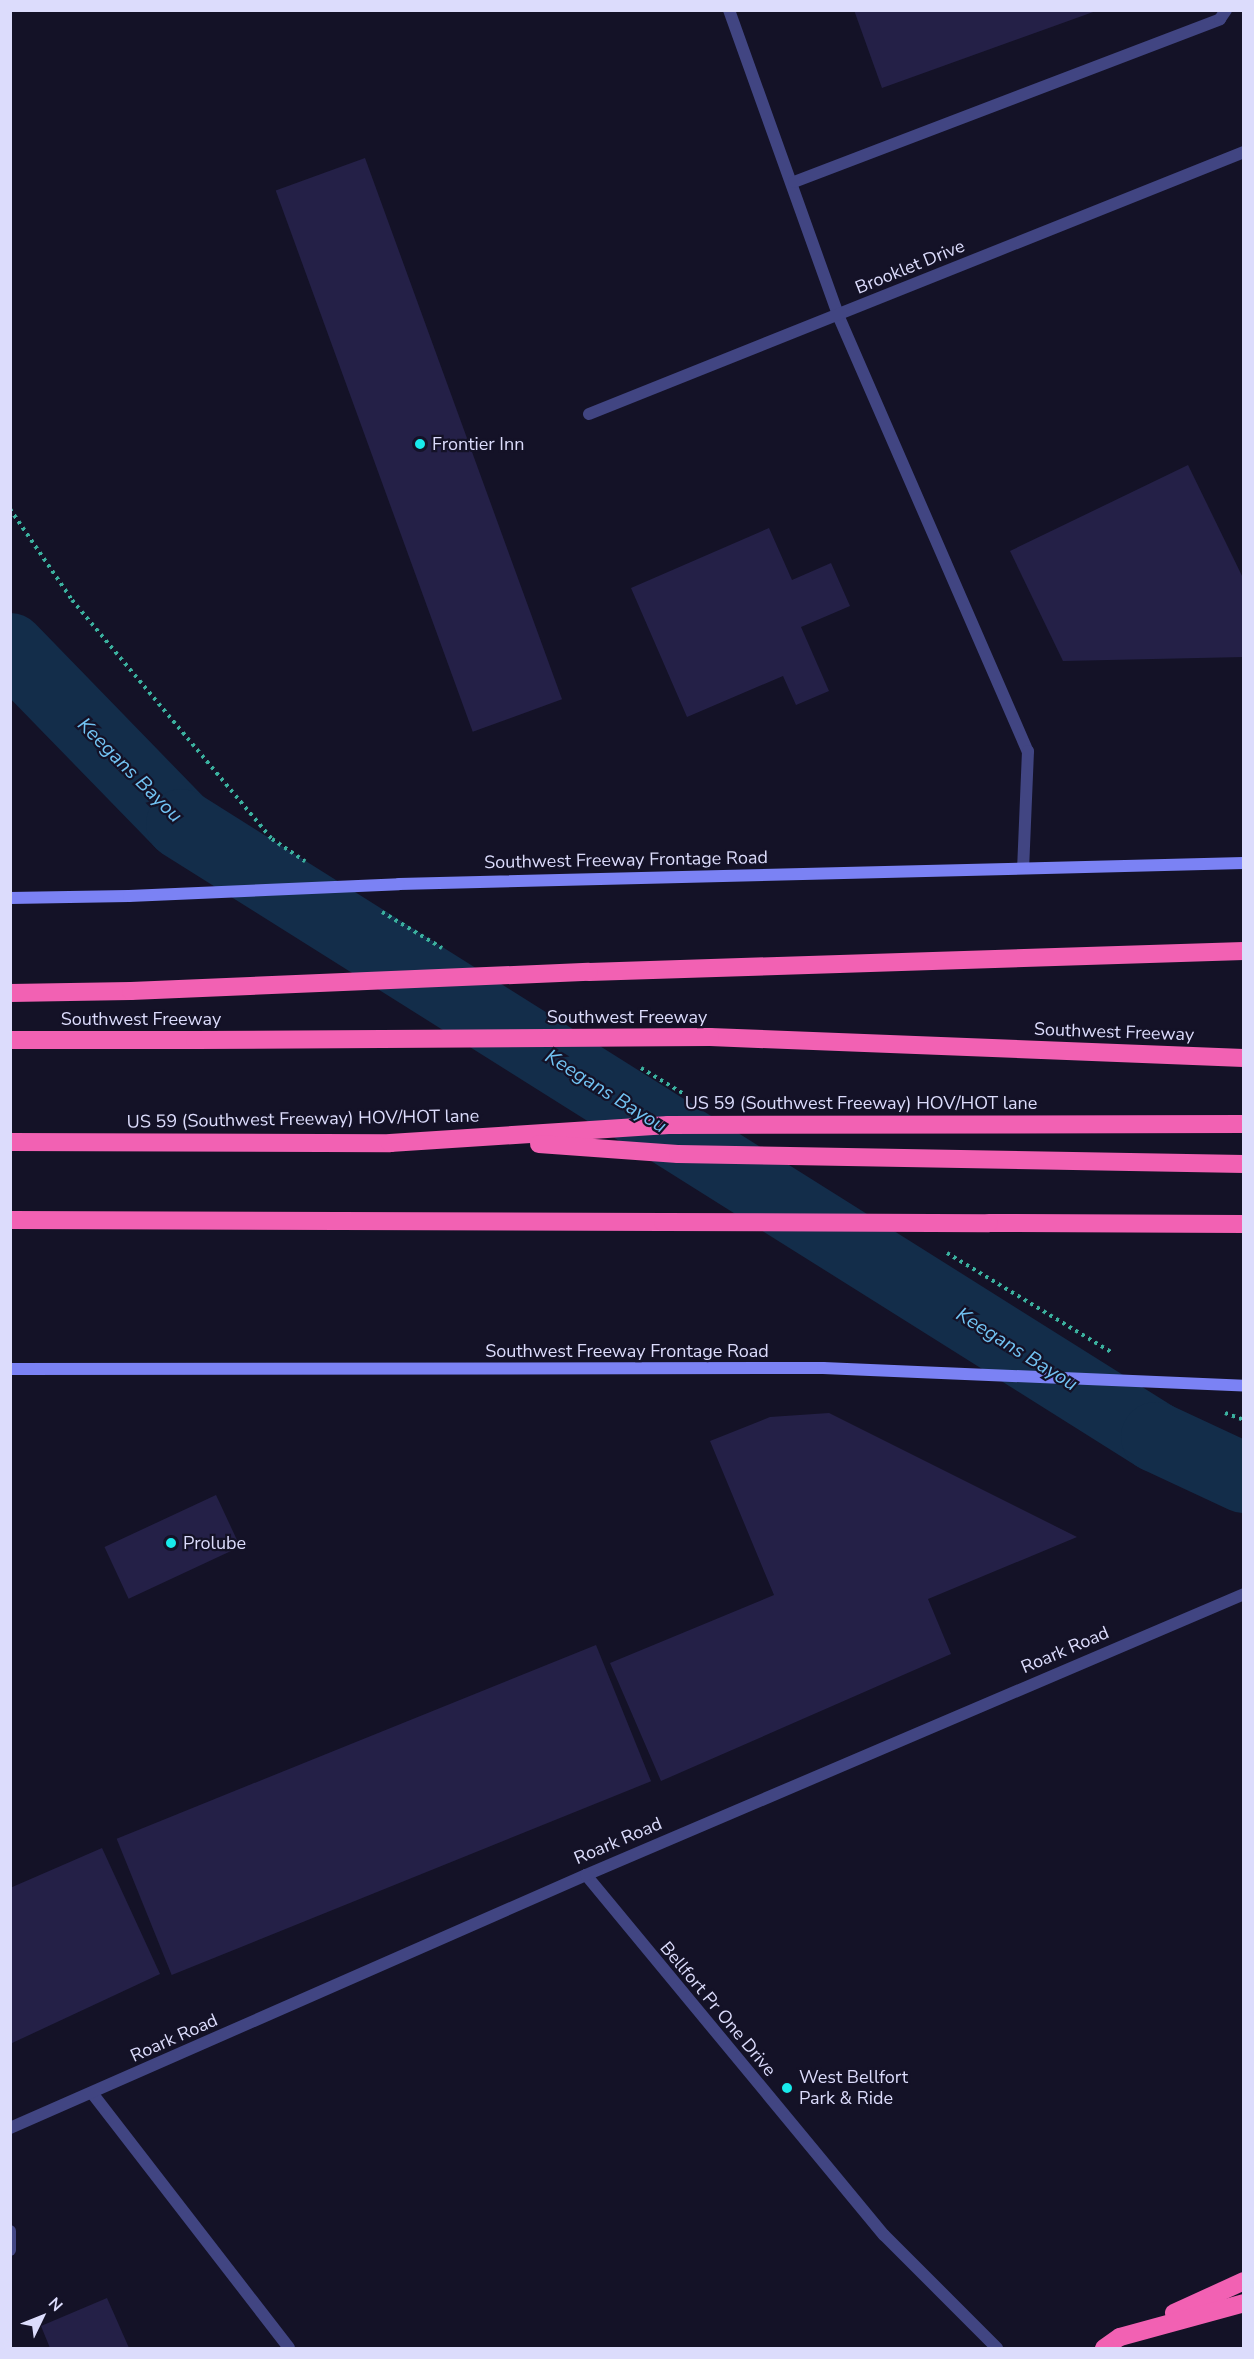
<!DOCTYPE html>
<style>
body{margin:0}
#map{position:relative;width:1254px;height:2359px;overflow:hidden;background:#141227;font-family:"Nunito Sans",sans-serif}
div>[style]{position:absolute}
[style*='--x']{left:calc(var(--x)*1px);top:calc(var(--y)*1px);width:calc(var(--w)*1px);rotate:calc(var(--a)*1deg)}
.river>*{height:70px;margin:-35px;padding:0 35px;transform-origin:35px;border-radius:35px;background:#132d4a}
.building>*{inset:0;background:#242047;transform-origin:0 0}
.path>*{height:4px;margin-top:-2px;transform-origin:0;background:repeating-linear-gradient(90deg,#3bb19f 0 3px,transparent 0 7.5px)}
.service>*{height:12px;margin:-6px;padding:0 6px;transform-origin:6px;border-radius:6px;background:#414582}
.minor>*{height:12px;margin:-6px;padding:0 6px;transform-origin:6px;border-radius:6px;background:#414582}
.tertiary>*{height:12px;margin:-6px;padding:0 6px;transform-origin:6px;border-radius:6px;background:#414582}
.secondary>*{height:12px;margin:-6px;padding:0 6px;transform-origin:6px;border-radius:6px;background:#7b82f4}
.motorway>*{height:18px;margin:-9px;padding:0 9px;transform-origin:9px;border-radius:9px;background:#f261b3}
.secondary-bridge>*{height:12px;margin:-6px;padding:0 6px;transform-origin:6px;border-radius:6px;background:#7b82f4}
.motorway-bridge>*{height:18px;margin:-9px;padding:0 9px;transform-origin:9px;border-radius:9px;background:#f261b3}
.dots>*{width:16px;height:16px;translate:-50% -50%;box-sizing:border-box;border:3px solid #141227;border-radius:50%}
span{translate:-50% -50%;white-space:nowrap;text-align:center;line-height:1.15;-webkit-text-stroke:4.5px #141227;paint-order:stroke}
.street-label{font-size:18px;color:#dcdcfc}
.poi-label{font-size:18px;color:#dcdcfc}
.left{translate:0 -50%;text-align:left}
.water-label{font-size:20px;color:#72c3f3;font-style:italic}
.frame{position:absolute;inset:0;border:12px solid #dcdcfc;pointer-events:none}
.north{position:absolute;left:12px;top:2287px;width:60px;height:60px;-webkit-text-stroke:4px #141227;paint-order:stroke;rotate:47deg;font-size:16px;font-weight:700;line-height:24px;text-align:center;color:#dcdcfc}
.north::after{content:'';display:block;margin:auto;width:21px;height:27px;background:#dcdcfc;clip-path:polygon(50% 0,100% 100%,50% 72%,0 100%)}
</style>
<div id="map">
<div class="river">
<i style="--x:10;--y:648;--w:245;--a:45.8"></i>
<i style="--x:181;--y:824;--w:1152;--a:32.16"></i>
<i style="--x:1156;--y:1437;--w:97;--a:25"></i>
</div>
<div class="building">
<i style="clip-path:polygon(854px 10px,1096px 10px,1096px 11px,882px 88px)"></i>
<i style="left:365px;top:158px;width:576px;height:95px;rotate:70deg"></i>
<i style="clip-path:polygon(1188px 465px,1244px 580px,1244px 657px,1063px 661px,1010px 551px)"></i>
<i style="clip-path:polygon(769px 528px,792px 580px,831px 563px,850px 606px,801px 627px,829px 691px,796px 705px,783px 676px,687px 717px,631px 588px)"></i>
<i style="clip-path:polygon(829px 1413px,1077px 1537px,928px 1599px,951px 1654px,661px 1781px,610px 1663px,774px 1595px,710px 1441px,770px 1417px)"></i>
<i style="left:216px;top:1495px;width:57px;height:123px;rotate:65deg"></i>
<i style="left:596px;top:1645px;width:147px;height:517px;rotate:68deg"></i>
<i style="clip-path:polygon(102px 1848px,160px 1974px,10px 2044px,10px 1888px)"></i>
<i style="clip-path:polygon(107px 2298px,129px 2348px,50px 2348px,41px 2326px)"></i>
</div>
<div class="path">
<i style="--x:10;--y:509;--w:110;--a:55.7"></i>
<i style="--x:72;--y:600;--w:312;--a:50.1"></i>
<i style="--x:272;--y:839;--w:40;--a:34"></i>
<i style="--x:382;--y:912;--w:70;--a:31"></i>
<i style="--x:641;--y:1068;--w:50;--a:31.2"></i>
<i style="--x:947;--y:1253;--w:194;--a:31.1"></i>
<i style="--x:1225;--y:1413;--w:20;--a:20"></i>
</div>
<div class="service">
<i style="--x:729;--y:10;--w:324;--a:70.3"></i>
<i style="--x:794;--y:182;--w:456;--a:-20.9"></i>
<i style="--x:1220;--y:19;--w:11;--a:-56"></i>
<i style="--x:92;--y:2093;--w:322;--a:52.3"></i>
<i style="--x:10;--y:2231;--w:19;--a:90"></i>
</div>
<div class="minor">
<i style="--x:838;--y:315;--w:476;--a:66.5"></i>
<i style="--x:1028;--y:751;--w:117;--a:92.4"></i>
<i style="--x:589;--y:414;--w:705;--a:-21.8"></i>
<i style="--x:586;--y:1875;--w:467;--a:50.4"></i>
<i style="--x:884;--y:2235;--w:160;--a:45"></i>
</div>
<div class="tertiary">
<i style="--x:10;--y:2128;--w:629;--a:-23.71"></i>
<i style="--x:586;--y:1875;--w:715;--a:-23.12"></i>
</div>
<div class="secondary">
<i style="--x:399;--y:884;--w:845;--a:-1.42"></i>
<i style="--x:10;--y:898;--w:119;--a:-1"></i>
<i style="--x:10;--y:1369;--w:813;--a:-0.07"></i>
</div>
<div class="motorway">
<i style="--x:589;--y:972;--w:655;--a:-1.84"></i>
<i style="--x:10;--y:993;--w:121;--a:-0.9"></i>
<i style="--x:710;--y:1037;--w:534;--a:2.25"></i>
<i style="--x:10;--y:1040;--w:185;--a:0"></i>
<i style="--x:10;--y:1220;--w:653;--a:0.18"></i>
<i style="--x:989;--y:1223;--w:255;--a:0.2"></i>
<i style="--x:1174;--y:2313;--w:77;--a:-24.6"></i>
<i style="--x:1104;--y:2348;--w:19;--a:-35"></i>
<i style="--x:1120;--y:2337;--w:129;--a:-15.3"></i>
</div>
<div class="secondary-bridge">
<i style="--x:129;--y:896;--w:270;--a:-2.5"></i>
<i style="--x:823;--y:1368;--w:421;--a:2.4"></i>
</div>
<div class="motorway-bridge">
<i style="--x:131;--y:991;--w:458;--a:-2.4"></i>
<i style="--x:195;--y:1040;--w:515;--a:-0.33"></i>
<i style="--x:10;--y:1142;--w:380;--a:0.2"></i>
<i style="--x:390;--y:1143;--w:279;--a:-3.7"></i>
<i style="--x:668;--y:1125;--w:576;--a:-0.1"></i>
<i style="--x:539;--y:1144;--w:139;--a:4.1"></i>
<i style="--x:678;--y:1154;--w:566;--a:1.01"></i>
<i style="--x:663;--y:1222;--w:326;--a:0.2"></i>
</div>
<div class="dots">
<i style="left:420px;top:444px;background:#18eaec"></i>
<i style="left:171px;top:1543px;background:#18eaec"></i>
<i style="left:787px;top:2088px;background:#18eaec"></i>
</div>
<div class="street-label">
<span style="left:910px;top:267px;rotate:-22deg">Brooklet Drive</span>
<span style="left:626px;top:860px;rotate:-1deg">Southwest Freeway Frontage Road</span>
<span style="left:627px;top:1017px">Southwest Freeway</span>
<span style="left:141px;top:1019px">Southwest Freeway</span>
<span style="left:1114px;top:1032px;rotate:2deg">Southwest Freeway</span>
<span style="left:861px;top:1103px">US 59 (Southwest Freeway) HOV/HOT lane</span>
<span style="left:303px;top:1119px;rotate:-1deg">US 59 (Southwest Freeway) HOV/HOT lane</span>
<span style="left:627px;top:1351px">Southwest Freeway Frontage Road</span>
<span style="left:1065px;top:1650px;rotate:-23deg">Roark Road</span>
<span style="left:618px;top:1841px;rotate:-23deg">Roark Road</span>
<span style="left:718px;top:2009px;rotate:50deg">Bellfort Pr One Drive</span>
<span style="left:174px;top:2038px;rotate:-24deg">Roark Road</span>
</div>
<div class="poi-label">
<span class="left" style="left:432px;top:444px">Frontier Inn</span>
<span class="left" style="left:183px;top:1543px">Prolube</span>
<span class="left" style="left:799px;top:2088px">West Bellfort<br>Park &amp; Ride</span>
</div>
<div class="water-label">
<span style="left:130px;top:770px;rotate:45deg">Keegans Bayou</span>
<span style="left:606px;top:1091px;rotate:32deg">Keegans Bayou</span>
<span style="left:1017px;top:1349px;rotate:32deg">Keegans Bayou</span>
</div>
<div class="frame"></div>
<div class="north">N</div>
</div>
